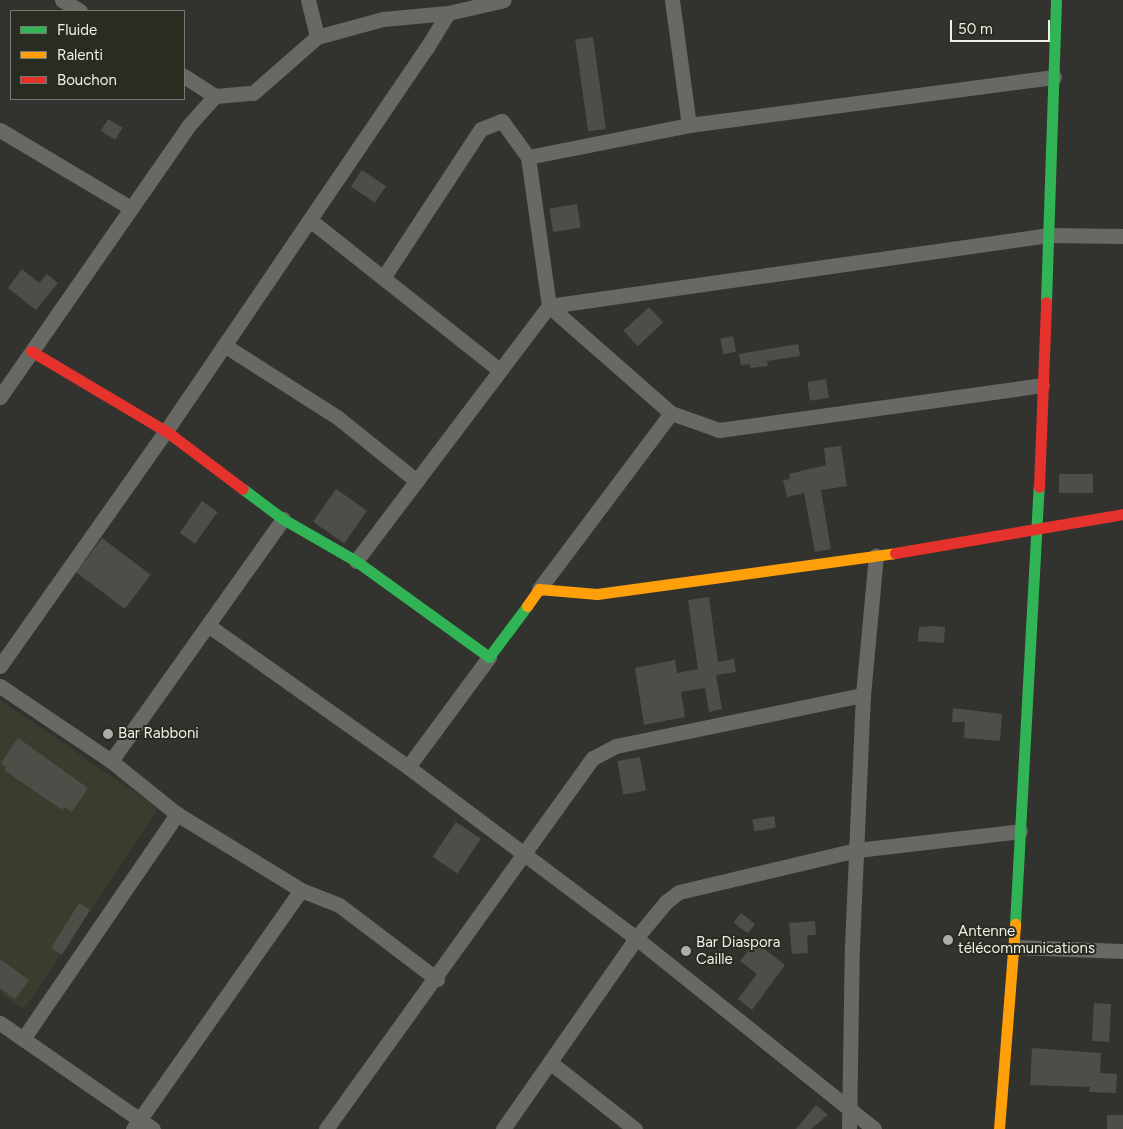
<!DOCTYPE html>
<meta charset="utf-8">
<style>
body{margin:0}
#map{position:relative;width:1123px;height:1129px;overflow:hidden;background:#32332e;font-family:Figtree,sans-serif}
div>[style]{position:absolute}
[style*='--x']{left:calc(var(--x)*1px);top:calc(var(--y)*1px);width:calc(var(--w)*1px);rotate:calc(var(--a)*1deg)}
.built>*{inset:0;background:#393d2e}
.building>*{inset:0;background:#4c4e48;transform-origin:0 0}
.street>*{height:15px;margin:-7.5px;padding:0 7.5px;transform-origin:7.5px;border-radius:7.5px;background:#686964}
.fast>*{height:11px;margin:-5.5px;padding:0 5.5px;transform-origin:5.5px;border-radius:5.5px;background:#30b455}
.slow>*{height:11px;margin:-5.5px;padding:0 5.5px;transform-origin:5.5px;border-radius:5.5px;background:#ff9f0a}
.jam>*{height:11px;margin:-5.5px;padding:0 5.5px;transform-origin:5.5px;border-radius:5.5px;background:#e5322d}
.dots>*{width:14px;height:14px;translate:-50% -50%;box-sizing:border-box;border:2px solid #292c21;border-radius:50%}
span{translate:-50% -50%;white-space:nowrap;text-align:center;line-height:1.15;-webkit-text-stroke:4px #292c21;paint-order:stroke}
.poi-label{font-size:15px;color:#edefe8}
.left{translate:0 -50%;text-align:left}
.legend{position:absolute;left:10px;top:10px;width:175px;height:90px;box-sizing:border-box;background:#292c21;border:1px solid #777a71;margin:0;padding:6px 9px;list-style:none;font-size:15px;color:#edefe8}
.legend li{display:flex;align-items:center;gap:10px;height:25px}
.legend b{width:25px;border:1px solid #777a71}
.scale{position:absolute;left:950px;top:20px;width:100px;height:22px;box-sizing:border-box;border:2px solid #edefe8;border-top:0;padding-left:6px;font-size:15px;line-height:18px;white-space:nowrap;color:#edefe8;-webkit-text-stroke:4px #292c21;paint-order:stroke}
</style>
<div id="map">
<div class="built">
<i style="clip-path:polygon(0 700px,155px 806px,157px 812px,26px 1006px,21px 1008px,0 993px)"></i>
</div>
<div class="building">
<i style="left:593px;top:37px;width:93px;height:18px;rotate:82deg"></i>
<i style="left:108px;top:119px;width:17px;height:14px;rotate:31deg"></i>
<i style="left:362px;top:170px;width:29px;height:20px;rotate:34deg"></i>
<i style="left:577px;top:204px;width:24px;height:28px;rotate:81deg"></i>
<i style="clip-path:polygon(22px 269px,39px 283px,47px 274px,58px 283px,36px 310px,8px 288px)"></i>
<i style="left:649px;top:307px;width:21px;height:35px;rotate:47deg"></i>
<i style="left:733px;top:336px;width:16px;height:13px;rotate:79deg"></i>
<i style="clip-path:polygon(798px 344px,800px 356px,767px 361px,768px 366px,750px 368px,750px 364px,741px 365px,739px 354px)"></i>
<i style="left:826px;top:379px;width:19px;height:19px;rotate:81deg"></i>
<i style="clip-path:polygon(841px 446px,847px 486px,821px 490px,831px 549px,815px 552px,804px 493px,787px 497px,783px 480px,790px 479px,789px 474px,826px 465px,824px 448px)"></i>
<i style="left:1093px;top:474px;width:19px;height:34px;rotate:90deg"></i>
<i style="left:336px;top:489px;width:38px;height:40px;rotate:35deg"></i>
<i style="left:202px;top:501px;width:19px;height:39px;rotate:35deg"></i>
<i style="left:102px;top:538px;width:61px;height:43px;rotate:37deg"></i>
<i style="clip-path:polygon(709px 597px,718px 662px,734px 659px,736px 672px,716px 675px,722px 709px,709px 712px,705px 688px,681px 692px,685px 717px,644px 725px,635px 668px,675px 660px,677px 673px,698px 669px,688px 600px)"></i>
<i style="clip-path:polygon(935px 626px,945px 627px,944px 643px,918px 641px,919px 627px)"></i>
<i style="clip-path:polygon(953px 708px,1002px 714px,1000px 741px,964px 738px,965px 722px,952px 722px)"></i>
<i style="clip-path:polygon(18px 738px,88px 788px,72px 812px,64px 807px,62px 810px,4px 770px,6px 767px,1px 763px)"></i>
<i style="left:640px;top:757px;width:34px;height:23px;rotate:80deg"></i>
<i style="left:774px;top:816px;width:12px;height:22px;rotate:81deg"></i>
<i style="left:456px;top:822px;width:30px;height:42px;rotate:34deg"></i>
<i style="left:79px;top:903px;width:13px;height:53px;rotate:32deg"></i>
<i style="left:741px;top:913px;width:18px;height:12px;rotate:38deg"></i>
<i style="clip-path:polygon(815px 921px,816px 935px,807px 935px,808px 953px,792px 954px,789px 923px)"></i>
<i style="clip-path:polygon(755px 942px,785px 965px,752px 1010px,738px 999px,757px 974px,740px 961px)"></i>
<i style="clip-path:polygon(0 959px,29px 980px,15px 999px,0 988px)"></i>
<i style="left:1094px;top:1003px;width:17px;height:38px;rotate:3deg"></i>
<i style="clip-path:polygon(1032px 1048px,1101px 1053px,1100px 1073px,1117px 1074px,1116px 1093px,1089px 1092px,1090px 1087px,1030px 1085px)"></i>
<i style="clip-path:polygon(816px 1105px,828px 1115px,811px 1129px,796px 1129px)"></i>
<i style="left:1107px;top:1115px;width:16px;height:14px"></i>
</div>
<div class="street">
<i style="--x:62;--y:0;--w:21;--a:31"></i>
<i style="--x:308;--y:0;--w:38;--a:76"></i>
<i style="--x:672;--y:0;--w:126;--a:82.3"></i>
<i style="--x:184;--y:76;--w:37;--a:33"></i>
<i style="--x:215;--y:96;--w:38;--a:-5"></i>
<i style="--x:253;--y:93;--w:85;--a:-41.2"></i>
<i style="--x:317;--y:37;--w:68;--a:-15.3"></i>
<i style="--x:383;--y:19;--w:65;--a:-5.3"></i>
<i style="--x:448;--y:13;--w:57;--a:-13.1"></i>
<i style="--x:0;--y:130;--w:152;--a:30.8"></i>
<i style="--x:528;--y:157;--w:164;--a:-11.2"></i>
<i style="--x:689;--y:125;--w:368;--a:-7.5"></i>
<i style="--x:310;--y:220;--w:241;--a:38.4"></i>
<i style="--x:383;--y:278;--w:178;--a:-56.7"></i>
<i style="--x:481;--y:129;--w:22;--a:-21"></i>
<i style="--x:502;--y:121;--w:44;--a:54.2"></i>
<i style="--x:528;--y:157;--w:150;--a:82"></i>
<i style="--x:549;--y:306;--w:162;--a:41.3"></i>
<i style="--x:671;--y:413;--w:51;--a:19.5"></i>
<i style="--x:719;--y:430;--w:326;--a:-7.9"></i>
<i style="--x:224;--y:345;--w:134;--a:32.5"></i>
<i style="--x:337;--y:417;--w:102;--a:38.7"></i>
<i style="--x:0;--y:397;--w:331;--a:-55.2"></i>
<i style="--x:189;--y:125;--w:39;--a:-48"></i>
<i style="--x:356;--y:561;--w:320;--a:-52.9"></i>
<i style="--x:549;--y:306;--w:505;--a:-8.08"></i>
<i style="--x:1049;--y:235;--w:74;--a:0.8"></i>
<i style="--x:539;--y:589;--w:220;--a:-53.1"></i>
<i style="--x:209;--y:626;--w:244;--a:35.3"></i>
<i style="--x:408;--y:767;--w:285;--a:36.9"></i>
<i style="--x:636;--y:938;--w:305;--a:38.7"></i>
<i style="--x:0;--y:666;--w:288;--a:-54.8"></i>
<i style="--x:166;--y:431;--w:462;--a:-55.8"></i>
<i style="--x:426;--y:49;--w:42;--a:-58.6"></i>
<i style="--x:0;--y:686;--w:134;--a:34"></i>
<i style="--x:111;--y:761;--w:85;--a:38.8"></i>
<i style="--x:177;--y:814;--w:145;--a:31.5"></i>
<i style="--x:301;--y:890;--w:41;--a:21.5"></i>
<i style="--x:339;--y:905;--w:123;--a:37.1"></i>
<i style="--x:111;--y:761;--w:297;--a:-54.6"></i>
<i style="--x:408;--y:767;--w:137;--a:-53.6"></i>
<i style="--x:1014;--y:947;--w:109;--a:2.1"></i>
<i style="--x:0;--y:1023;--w:186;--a:34.7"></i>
<i style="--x:23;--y:1039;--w:273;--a:-55.6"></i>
<i style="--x:551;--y:1063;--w:107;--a:38.2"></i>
<i style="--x:133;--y:1129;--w:292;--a:-54.9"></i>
<i style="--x:326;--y:1129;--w:457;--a:-54.3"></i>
<i style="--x:593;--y:758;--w:26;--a:-28"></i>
<i style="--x:616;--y:746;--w:252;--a:-11.7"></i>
<i style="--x:503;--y:1129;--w:233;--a:-55.1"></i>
<i style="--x:636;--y:938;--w:47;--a:-50.2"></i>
<i style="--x:666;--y:902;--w:16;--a:-38"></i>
<i style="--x:679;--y:892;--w:183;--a:-13.3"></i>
<i style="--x:857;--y:850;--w:164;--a:-6.6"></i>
<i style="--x:849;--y:1129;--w:183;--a:-89.1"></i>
<i style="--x:852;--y:946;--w:251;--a:-87.5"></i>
<i style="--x:863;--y:695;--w:140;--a:-84.7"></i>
</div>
<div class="fast">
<i style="--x:1046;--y:302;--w:302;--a:-88.1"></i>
<i style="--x:243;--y:489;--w:50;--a:36.9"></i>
<i style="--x:283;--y:519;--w:84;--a:29.9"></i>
<i style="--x:356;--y:561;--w:164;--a:35.8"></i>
<i style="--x:489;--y:657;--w:64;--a:-53.3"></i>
<i style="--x:1015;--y:924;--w:438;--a:-86.9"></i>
</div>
<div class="slow">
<i style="--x:527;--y:606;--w:21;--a:-55"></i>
<i style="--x:539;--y:589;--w:58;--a:4.9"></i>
<i style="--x:597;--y:594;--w:301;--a:-7.8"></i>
<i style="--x:999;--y:1129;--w:206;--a:-85.5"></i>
</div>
<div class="jam">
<i style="--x:31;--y:351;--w:157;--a:30.7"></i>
<i style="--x:166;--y:431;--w:96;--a:37"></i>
<i style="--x:1039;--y:487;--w:185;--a:-87.8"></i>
<i style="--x:895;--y:553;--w:231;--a:-9.7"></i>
</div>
<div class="dots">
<i style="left:108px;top:734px;background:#acada7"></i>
<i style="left:948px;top:940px;background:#acada7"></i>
<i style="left:686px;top:951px;background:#acada7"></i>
</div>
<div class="poi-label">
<span class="left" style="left:118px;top:734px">Bar Rabboni</span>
<span class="left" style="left:958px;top:940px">Antenne<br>télécommunications</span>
<span class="left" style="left:696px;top:951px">Bar Diaspora<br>Caille</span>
</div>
<ul class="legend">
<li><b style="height:6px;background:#30b455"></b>Fluide</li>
<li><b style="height:6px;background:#ff9f0a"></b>Ralenti</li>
<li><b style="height:6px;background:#e5322d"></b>Bouchon</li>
</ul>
<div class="scale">50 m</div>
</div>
